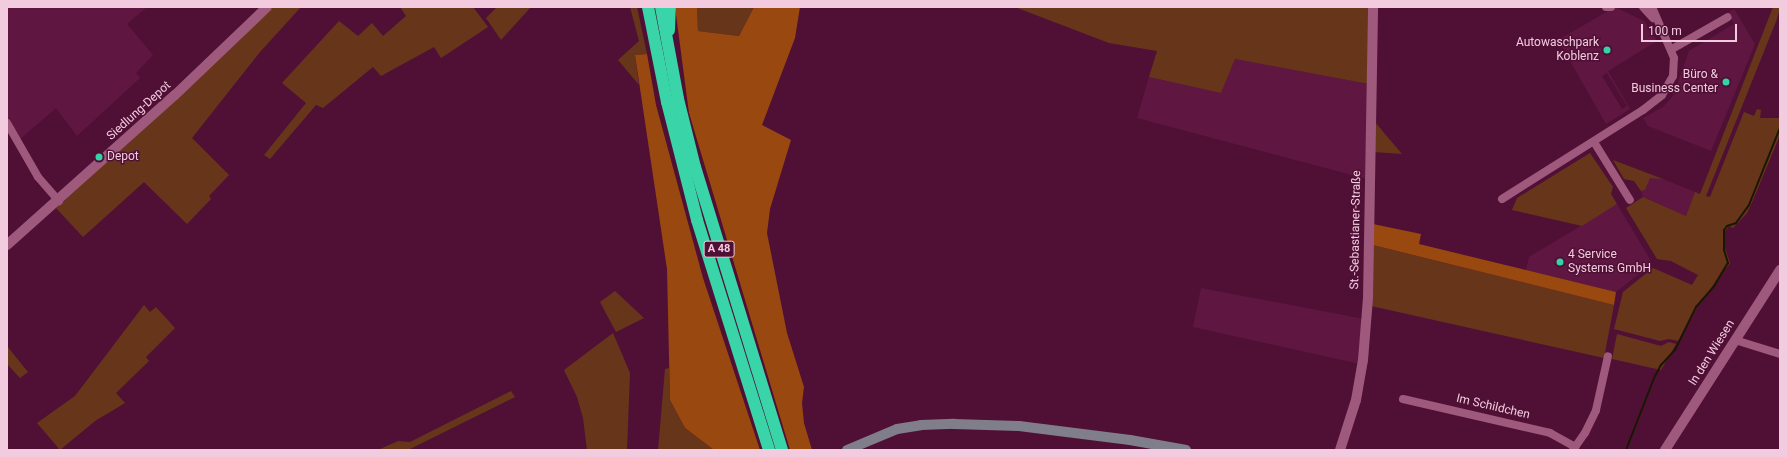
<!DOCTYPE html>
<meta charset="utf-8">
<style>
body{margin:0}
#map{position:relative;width:1787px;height:457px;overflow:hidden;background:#501036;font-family:Roboto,sans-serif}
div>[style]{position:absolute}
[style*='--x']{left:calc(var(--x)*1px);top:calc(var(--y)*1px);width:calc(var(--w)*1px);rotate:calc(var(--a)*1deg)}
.built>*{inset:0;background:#5f1741}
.green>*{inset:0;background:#67361a}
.forest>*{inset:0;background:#99480f}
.stream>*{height:2px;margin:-1px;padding:0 1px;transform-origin:1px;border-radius:1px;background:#181700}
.minor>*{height:8px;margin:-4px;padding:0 4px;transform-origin:4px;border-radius:4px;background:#9f597d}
.tertiary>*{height:10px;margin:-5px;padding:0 5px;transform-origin:5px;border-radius:5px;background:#9f597d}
.secondary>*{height:10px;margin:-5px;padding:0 5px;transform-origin:5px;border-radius:5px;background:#807e8a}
.motorway>*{height:12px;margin:-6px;padding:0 6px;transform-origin:6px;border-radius:6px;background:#39d4a7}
.dots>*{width:11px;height:11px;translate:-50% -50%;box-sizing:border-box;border:2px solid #501036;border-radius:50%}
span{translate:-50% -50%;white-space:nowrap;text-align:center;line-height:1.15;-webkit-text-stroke:3px #501036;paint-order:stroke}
.shield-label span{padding:1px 3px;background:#501036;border:1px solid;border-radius:3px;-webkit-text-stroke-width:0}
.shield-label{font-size:11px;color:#f3cbde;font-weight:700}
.poi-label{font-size:12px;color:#f3cbde}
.right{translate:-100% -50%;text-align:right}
.left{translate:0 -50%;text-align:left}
.street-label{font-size:12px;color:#f3cbde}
.frame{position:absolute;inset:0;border:8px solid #f3cbde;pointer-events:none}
.scale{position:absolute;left:1641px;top:24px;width:96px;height:18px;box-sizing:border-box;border:2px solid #f3cbde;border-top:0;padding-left:5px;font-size:12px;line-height:14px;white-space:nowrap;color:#f3cbde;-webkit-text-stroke:3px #501036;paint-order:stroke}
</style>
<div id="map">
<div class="built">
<i style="clip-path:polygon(7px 7px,147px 7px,127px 24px,153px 55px,136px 73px,140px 78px,77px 136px,56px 108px,20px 139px,7px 117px)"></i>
<i style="clip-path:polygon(evenodd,1615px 7px,1644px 21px,1657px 41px,1608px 71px,1630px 109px,1606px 124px,1558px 40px,1615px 7px,1607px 73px,1627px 106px,1622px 109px,1602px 76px,1607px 73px)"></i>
<i style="clip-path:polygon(1734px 9px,1755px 44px,1711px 151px,1648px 126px,1643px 118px,1663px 107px,1673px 96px,1689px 51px,1734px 24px,1728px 13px)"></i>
<i style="clip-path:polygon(1235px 59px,1369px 84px,1367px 179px,1137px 118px,1149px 77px,1221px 93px)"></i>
<i style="clip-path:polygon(1650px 177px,1663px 179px,1695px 192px,1686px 216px,1643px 197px,1641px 191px,1645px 190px)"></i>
<i style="clip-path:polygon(1617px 204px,1651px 261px,1650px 265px,1616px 292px,1526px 270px,1529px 257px)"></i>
<i style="clip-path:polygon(1201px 288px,1364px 319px,1360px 364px,1193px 327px)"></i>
</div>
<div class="green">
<i style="clip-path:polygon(273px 7px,301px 7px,260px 52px,192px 138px,229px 175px,209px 196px,211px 199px,187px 224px,144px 182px,83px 237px,56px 208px,178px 97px)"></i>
<i style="clip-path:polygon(400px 7px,473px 7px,488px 27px,441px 58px,434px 47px,381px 76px,373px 67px,323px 108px,316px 105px,270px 159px,264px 155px,306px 103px,282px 83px,339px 21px,358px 36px,372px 23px,383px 36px,406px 16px)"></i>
<i style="clip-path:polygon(497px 7px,531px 7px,501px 40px,486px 18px)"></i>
<i style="clip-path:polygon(630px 7px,637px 7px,647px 54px,635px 55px,639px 85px,618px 60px,639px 41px)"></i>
<i style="clip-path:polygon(697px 7px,754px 7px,739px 36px,698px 31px)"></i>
<i style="clip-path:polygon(1015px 7px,1370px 7px,1369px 84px,1235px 59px,1221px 93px,1149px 77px,1157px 51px,1109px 43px)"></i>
<i style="clip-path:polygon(1773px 7px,1780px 8px,1777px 19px,1706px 196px,1710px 197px,1744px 112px,1754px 116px,1757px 109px,1761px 110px,1760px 118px,1780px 118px,1780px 135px,1753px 200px,1747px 213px,1733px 228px,1729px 226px,1725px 231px,1725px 248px,1730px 263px,1699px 304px,1678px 341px,1669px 339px,1660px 341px,1614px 329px,1623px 292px,1653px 268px,1692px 285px,1698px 275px,1671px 261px,1657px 259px,1626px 208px,1643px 197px,1686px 216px,1695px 192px,1700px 194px)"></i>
<i style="clip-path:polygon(1374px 121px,1402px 154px,1374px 152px)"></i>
<i style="clip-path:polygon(1590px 153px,1613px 187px,1611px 194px,1617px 204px,1582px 226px,1512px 210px,1517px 198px)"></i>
<i style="clip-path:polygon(1613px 160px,1663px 179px,1650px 178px,1645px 190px,1641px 191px,1634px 181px,1624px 179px)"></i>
<i style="clip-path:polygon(1373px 245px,1614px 305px,1604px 358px,1371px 306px)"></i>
<i style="clip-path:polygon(615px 291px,644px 318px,616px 332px,600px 302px)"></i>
<i style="clip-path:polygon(144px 305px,150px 312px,156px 307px,175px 328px,146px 357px,149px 361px,116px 393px,125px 403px,95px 421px,60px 450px,37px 423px,75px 396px)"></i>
<i style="clip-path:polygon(613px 333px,630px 373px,627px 450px,587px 450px,583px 418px,577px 397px,564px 370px)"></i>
<i style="clip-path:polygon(1617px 334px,1661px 346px,1669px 342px,1676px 344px,1661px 370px,1612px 359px)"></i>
<i style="clip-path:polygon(7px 346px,28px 372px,20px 378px,7px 364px)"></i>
<i style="clip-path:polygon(669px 368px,670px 400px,685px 428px,714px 450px,658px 450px,665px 369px)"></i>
<i style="clip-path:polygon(511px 391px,515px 397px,408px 450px,378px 450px,398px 441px,410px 442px)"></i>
</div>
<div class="forest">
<i style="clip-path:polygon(675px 7px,697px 7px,698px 31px,739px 36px,754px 7px,800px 7px,795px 38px,762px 125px,791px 140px,770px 209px,767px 233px,787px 333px,804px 387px,802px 403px,804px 423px,812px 450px,790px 450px,689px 113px)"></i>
<i style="clip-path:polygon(647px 54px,656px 105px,703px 278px,760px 450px,714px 450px,685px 428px,670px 400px,667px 269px,635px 55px)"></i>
<i style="clip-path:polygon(1373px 224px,1421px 234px,1419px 244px,1616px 292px,1614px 305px,1373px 245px)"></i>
</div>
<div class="stream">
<i style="--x:1626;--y:450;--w:77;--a:-68.7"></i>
<i style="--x:1654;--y:378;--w:15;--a:-62"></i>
<i style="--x:1661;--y:365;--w:21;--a:-47"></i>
<i style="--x:1675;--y:350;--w:48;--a:-64"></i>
<i style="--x:1696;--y:307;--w:28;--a:-49"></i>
<i style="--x:1714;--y:286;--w:27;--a:-59"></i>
<i style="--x:1728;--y:263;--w:14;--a:-107"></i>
<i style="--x:1724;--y:250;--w:20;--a:-90"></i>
<i style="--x:1724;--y:230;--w:5;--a:-53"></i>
<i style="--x:1727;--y:226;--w:9;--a:-18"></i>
<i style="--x:1736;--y:223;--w:22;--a:-54"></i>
<i style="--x:1749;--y:205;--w:83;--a:-68.1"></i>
</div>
<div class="minor">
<i style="--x:1606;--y:7;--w:5;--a:0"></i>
<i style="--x:1643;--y:7;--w:15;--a:48"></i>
<i style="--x:1672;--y:49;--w:64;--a:-29.7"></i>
<i style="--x:7;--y:123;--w:62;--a:60.1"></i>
<i style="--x:38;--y:177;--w:32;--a:49"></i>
<i style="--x:1594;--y:142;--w:68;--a:58.2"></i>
<i style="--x:1502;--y:199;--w:167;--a:-32.3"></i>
<i style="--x:1643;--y:110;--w:24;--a:-38"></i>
<i style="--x:1662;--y:95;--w:22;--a:-60"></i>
<i style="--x:1673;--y:76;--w:18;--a:-87"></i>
<i style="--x:1674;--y:58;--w:56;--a:-113.3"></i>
<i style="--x:1735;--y:340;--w:47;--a:17.3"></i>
<i style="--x:1403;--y:399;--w:151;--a:13"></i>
<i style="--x:1550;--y:433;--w:29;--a:29"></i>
<i style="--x:1573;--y:450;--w:21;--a:-55"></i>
<i style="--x:1585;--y:433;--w:25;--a:-64"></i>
<i style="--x:1596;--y:410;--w:55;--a:-77.5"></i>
</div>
<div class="tertiary">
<i style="--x:7;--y:245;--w:225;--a:-41.8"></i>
<i style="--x:175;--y:95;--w:127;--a:-43.7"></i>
<i style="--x:1340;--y:450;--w:52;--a:-72.3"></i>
<i style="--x:1356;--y:400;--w:41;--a:-80.1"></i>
<i style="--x:1363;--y:360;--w:62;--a:-85.4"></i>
<i style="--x:1368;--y:298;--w:291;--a:-89"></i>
<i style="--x:1665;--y:450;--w:214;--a:-57.4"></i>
</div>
<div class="secondary">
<i style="--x:847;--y:450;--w:54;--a:-22.8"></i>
<i style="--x:897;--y:429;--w:24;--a:-9"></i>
<i style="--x:921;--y:425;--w:33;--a:-2"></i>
<i style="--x:954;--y:424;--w:65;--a:1.8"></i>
<i style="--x:1019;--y:426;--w:112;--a:7.2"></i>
<i style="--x:1130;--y:440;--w:57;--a:10.1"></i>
</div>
<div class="motorway">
<i style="--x:648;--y:7;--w:97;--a:78.7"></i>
<i style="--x:667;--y:102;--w:122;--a:75.7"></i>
<i style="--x:697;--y:220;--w:241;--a:72.6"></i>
<i style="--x:661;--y:7;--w:94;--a:79.5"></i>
<i style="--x:678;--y:99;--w:70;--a:76"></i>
<i style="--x:695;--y:167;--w:296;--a:72.9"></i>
<i style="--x:669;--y:30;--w:23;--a:-88"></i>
</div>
<div class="dots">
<i style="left:1607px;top:50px;background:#35d4a7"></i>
<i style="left:1726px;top:82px;background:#35d4a7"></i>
<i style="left:99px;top:157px;background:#35d4a7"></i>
<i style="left:1560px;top:262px;background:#35d4a7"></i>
</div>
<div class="shield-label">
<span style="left:719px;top:249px">A 48</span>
</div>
<div class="poi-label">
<span class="right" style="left:1599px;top:50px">Autowaschpark<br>Koblenz</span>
<span class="right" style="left:1718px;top:82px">Büro &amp;<br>Business Center</span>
<span class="left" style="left:107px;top:157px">Depot</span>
<span class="left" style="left:1568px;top:262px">4 Service<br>Systems GmbH</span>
</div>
<div class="street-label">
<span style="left:139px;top:111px;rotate:-42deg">Siedlung-Depot</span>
<span style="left:1356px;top:230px;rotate:-89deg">St.-Sebastianer-Straße</span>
<span style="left:1712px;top:353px;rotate:-58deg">In den Wiesen</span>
<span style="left:1493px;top:407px;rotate:13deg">Im Schildchen</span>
</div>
<div class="frame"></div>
<div class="scale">100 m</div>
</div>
